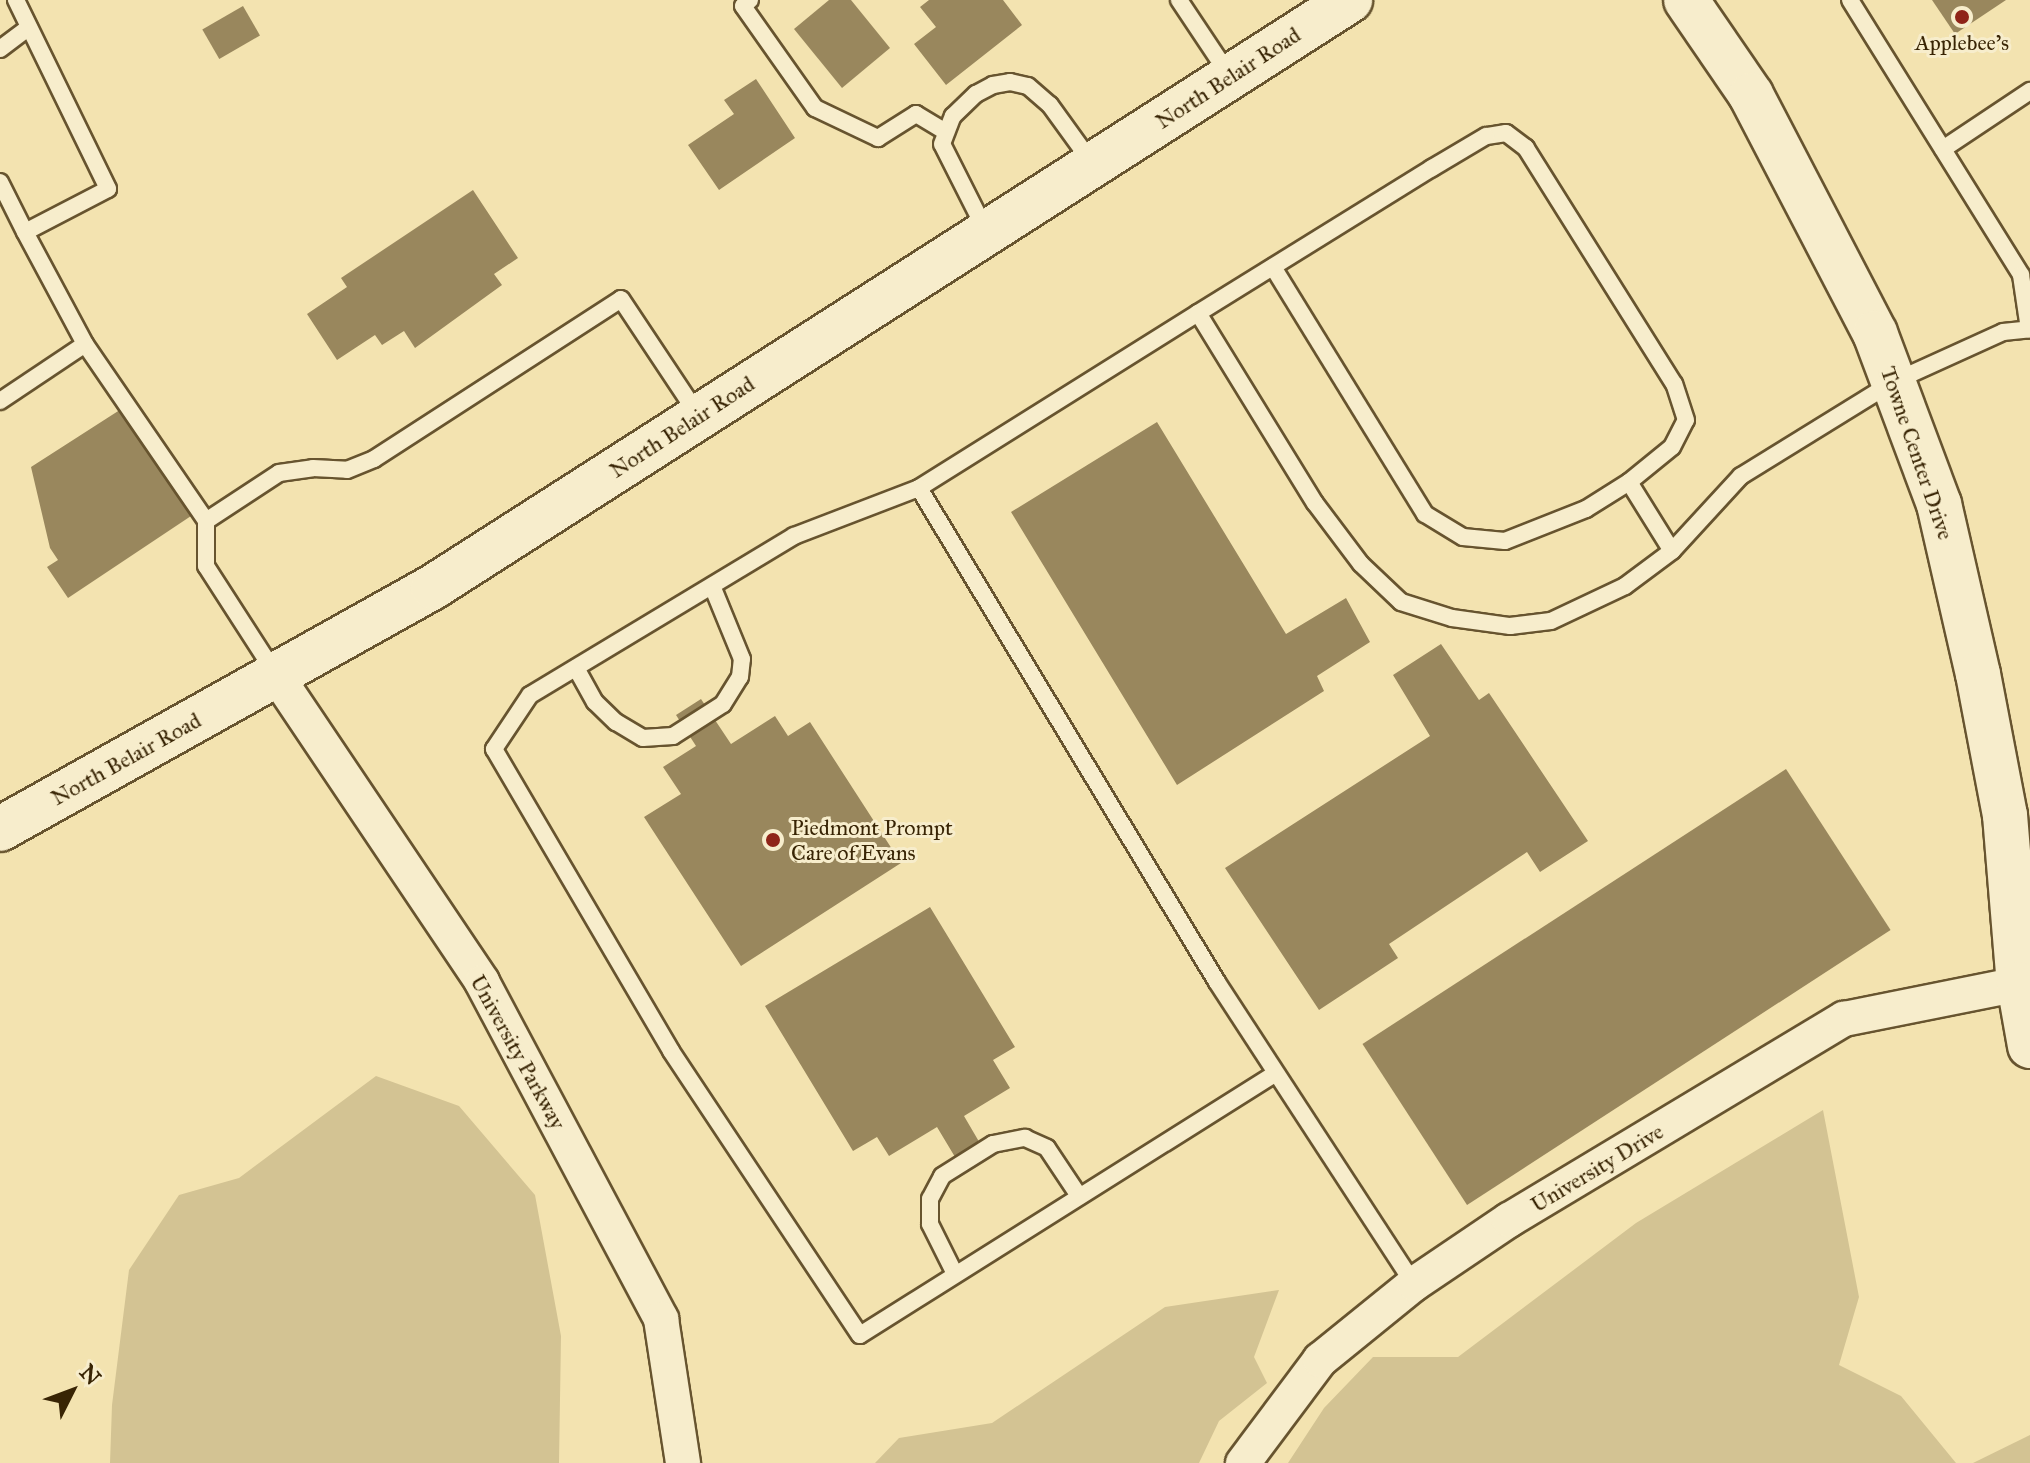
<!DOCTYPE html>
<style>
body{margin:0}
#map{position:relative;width:2030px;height:1463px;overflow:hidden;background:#f3e3b0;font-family:"IM FELL Great Primer",serif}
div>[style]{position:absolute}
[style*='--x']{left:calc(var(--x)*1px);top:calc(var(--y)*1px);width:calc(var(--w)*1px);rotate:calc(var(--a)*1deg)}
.green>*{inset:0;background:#d3c393}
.building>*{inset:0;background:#99875d;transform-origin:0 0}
.roads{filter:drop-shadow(2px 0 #67542f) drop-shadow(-2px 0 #67542f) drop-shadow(0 2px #67542f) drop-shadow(0 -2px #67542f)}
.lane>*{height:16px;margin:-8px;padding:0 8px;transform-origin:8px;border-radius:8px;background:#f7edcc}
.street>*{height:34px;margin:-17px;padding:0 17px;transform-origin:17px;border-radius:17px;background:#f7edcc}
.secondary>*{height:44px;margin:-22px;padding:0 22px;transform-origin:22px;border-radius:22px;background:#f7edcc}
.dots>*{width:22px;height:22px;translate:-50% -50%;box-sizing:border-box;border:4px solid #f7edcc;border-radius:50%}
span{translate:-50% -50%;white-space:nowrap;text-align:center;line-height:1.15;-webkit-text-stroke:6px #f7edcc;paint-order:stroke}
.poi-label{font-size:22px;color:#382404}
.left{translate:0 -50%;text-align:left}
.street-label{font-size:22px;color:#382404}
.north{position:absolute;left:32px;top:1351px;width:80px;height:80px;-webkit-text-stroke:6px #f7edcc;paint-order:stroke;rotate:48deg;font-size:22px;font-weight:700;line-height:32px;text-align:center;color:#382404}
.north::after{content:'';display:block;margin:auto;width:28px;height:36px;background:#382404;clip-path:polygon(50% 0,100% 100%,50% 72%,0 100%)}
</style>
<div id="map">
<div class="green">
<i style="clip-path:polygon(376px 1076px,459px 1106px,535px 1195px,561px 1336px,559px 1463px,110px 1463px,112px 1405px,129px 1270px,179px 1195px,239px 1178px)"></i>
<i style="clip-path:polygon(1823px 1110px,1859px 1297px,1839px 1365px,1901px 1396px,1956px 1463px,1288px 1463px,1324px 1408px,1373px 1357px,1458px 1357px,1636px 1223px)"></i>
<i style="clip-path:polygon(1279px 1290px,1254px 1357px,1267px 1383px,1219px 1421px,1199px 1463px,875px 1463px,899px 1438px,992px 1423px,1165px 1307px)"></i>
<i style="clip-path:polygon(2030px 1435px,2030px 1463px,1973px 1463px)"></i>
</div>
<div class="building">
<i style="clip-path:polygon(829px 0,851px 0,890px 48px,842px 88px,794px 29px)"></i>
<i style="clip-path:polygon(929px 0,1003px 0,1022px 25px,946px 85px,914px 44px,936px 27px,920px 7px)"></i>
<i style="clip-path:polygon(1932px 0,2006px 0,1955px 34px)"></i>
<i style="left:243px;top:6px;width:34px;height:47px;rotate:60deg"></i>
<i style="clip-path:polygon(756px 79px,795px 138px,719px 190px,688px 145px,734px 114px,724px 100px)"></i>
<i style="clip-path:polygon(473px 190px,518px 258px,494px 274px,502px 285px,415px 348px,404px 331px,382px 345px,375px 335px,337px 360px,307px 314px,347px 287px,341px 278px)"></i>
<i style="clip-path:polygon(126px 406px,197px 512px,68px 598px,47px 567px,58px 560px,50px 548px,31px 467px)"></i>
<i style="clip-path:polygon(1157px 422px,1286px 634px,1346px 598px,1370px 642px,1317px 676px,1324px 691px,1177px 785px,1011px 512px)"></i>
<i style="clip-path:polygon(1441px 644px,1479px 700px,1489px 693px,1588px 841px,1540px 872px,1527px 852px,1389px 944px,1398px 958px,1319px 1010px,1225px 868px,1430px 736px,1393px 675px)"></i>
<i style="clip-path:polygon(701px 699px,731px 744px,775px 716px,788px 736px,810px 722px,901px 863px,741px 966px,644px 817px,681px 794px,663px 767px,696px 746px,676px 715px)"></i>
<i style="left:1786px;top:769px;width:192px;height:505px;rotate:57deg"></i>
<i style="clip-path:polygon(930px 907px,1015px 1047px,993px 1060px,1010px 1088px,964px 1116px,988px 1157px,964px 1172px,937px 1127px,889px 1156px,877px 1137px,853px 1151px,765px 1006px)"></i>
</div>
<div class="roads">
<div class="lane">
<i style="--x:16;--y:0;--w:210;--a:64"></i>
<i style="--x:108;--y:189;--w:93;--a:152.6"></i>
<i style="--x:25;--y:232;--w:127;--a:61.8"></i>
<i style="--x:85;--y:344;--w:214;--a:55.6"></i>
<i style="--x:206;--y:521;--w:45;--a:90"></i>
<i style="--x:206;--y:566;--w:127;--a:57.2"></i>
<i style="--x:750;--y:0;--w:9;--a:139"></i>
<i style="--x:743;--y:6;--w:125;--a:54.8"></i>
<i style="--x:815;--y:108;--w:70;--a:25.5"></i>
<i style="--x:878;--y:138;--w:45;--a:-32.3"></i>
<i style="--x:916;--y:114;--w:33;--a:31"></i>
<i style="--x:1179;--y:0;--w:90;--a:56.3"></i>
<i style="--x:1850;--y:0;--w:324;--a:58.1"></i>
<i style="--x:2021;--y:275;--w:55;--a:81.6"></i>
<i style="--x:0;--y:49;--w:36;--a:-37"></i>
<i style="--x:1943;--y:149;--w:105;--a:-33.7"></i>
<i style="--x:0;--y:182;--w:56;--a:63.4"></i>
<i style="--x:986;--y:231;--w:97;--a:-116.8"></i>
<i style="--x:942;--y:144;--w:30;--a:-69"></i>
<i style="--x:953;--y:116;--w:32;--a:-44"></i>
<i style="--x:976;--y:94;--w:19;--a:-28"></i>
<i style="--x:993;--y:85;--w:17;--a:-10"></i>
<i style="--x:1010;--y:82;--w:18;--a:13"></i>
<i style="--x:1028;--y:86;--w:29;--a:41"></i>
<i style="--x:1050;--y:105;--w:72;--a:54.1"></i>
<i style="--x:1273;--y:267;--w:290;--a:58.4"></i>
<i style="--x:1425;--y:514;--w:44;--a:31.2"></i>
<i style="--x:1463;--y:537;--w:42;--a:5.4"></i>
<i style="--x:1505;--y:541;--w:87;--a:-21.6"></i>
<i style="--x:1586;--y:509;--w:51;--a:-32.1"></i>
<i style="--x:1629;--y:482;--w:55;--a:-39.1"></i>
<i style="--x:1672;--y:447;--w:30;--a:-63"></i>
<i style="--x:1686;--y:420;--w:38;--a:-108"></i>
<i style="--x:1674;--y:384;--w:279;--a:-122.1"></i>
<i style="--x:1526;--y:148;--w:25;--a:-143"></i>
<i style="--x:1506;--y:133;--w:20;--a:171"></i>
<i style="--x:1486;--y:136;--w:63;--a:149.3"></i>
<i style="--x:1432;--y:168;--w:275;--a:148.2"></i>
<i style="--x:1198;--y:313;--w:329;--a:147.9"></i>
<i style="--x:919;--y:488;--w:134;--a:159"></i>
<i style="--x:794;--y:536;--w:308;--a:148.9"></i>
<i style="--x:530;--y:695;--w:65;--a:123.7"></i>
<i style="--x:494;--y:749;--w:350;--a:59.6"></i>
<i style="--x:671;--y:1051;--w:341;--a:56.4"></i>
<i style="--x:860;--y:1335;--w:489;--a:-32.2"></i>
<i style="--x:1198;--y:313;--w:223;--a:58.4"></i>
<i style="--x:1315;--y:503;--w:76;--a:53"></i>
<i style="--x:1361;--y:564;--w:55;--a:43.5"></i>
<i style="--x:1401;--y:602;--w:53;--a:17.4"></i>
<i style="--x:1452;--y:618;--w:59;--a:7.9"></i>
<i style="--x:1510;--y:626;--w:41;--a:-7"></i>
<i style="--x:1551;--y:621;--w:82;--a:-25.3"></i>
<i style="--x:1625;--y:586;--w:59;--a:-36.7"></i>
<i style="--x:1672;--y:551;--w:102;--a:-47.4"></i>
<i style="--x:1741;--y:476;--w:179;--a:-31.7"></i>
<i style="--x:1893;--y:382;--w:121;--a:-24.4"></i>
<i style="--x:2003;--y:332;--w:27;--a:-6"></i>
<i style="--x:0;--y:401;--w:102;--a:-33.8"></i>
<i style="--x:1629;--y:482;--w:81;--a:58.1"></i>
<i style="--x:919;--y:488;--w:577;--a:58.9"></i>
<i style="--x:1217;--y:982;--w:361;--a:56.9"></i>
<i style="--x:206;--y:521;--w:87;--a:-33.3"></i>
<i style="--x:279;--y:473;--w:34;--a:-8"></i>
<i style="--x:313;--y:468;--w:34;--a:3"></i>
<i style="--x:347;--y:470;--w:29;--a:-22"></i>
<i style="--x:374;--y:459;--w:294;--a:-32.9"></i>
<i style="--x:621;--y:299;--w:139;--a:56.4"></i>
<i style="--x:576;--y:668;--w:39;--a:61"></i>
<i style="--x:595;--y:702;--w:29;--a:44"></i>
<i style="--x:616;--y:722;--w:31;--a:31"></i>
<i style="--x:643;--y:738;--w:30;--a:-4"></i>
<i style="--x:673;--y:736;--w:59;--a:-32.6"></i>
<i style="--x:723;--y:704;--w:32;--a:-58"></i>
<i style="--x:740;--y:677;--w:18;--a:-84"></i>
<i style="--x:742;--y:659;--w:79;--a:-112.3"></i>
<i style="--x:955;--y:1274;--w:56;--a:-116.6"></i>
<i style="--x:930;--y:1224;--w:25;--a:-90"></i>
<i style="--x:930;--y:1199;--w:26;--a:-62"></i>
<i style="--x:942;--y:1176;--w:60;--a:-32.1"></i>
<i style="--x:993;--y:1144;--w:33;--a:-11"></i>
<i style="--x:1025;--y:1138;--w:24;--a:24"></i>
<i style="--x:1047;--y:1148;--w:58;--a:56.3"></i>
</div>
<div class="street">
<i style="--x:276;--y:675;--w:370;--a:56.1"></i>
<i style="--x:482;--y:982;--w:382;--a:62"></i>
<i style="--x:661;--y:1319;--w:146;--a:81.3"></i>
<i style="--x:1243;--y:1463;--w:129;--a:-53.2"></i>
<i style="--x:1320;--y:1360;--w:121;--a:-39"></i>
<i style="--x:1414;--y:1284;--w:115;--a:-34"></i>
<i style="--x:1509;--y:1220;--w:391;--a:-31"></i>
<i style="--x:1844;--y:1019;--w:178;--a:-11.3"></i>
</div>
<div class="secondary">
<i style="--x:1686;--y:0;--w:115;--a:55.6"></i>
<i style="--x:1751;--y:95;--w:268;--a:62.5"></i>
<i style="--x:1875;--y:333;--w:183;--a:69.5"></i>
<i style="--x:1939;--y:504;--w:174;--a:77.1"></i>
<i style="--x:1978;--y:674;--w:144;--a:79.2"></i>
<i style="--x:2005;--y:815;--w:170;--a:85.3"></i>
<i style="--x:2019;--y:984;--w:63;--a:79.9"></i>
<i style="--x:0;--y:829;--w:496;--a:-29.2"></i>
<i style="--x:433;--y:587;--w:1089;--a:-32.62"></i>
</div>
</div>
<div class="dots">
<i style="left:1962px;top:17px;background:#8f2418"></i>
<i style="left:773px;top:840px;background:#8f2418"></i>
</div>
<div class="poi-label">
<span style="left:1962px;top:43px">Applebee's</span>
<span class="left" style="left:791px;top:840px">Piedmont Prompt<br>Care of Evans</span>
</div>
<div class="street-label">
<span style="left:1228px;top:78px;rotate:-33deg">North Belair Road</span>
<span style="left:682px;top:427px;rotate:-33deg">North Belair Road</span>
<span style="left:1917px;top:453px;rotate:71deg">Towne Center Drive</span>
<span style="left:126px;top:759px;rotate:-29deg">North Belair Road</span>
<span style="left:518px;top:1052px;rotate:61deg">University Parkway</span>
<span style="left:1597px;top:1168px;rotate:-31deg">University Drive</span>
</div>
<div class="north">N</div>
</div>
